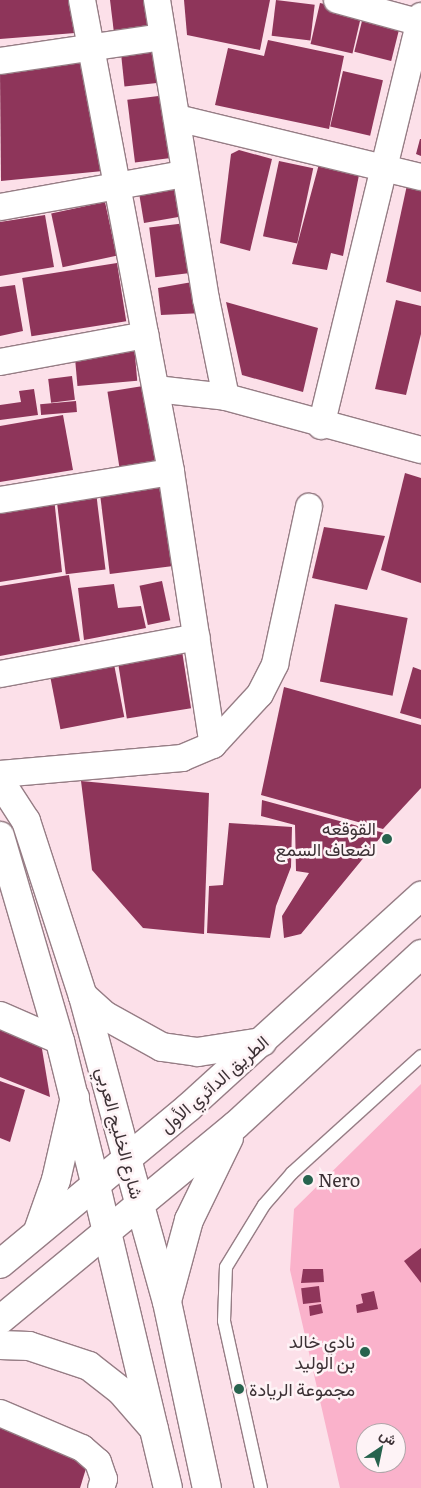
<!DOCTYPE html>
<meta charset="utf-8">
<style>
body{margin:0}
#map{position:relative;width:421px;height:1488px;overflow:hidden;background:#fce0e9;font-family:Literata,Vazirmatn,serif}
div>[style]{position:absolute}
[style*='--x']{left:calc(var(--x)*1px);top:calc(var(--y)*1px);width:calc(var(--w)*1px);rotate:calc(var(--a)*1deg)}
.green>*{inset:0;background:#fab2cb}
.building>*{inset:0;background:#8e355a;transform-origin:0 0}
.roads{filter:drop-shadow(1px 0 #967d85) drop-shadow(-1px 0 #967d85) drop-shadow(0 1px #967d85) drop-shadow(0 -1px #967d85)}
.lane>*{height:12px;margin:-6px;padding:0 6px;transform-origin:6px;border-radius:6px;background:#fff}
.street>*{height:26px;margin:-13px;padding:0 13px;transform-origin:13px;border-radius:13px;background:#fff}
.secondary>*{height:28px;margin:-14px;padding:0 14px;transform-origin:14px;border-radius:14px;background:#fff}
.primary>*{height:28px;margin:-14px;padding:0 14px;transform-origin:14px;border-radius:14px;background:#fff}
.dots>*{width:14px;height:14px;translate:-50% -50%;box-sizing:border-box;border:2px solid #fef3f6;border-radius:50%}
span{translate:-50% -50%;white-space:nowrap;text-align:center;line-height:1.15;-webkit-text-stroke:5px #fef3f6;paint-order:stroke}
.poi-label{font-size:18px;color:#3c3135}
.right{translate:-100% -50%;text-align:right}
.left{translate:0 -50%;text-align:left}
.street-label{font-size:18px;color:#3c3135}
.north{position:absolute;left:356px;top:1423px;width:50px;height:50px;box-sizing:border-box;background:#fef3f6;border:1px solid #b0a5a9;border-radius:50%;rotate:34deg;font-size:14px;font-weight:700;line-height:20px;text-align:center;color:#3c3135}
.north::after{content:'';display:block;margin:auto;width:18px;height:22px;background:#27634e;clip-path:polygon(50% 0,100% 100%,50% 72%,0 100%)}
</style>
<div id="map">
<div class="green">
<i style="clip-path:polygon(evenodd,421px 1084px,421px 1488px,340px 1488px,290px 1270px,294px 1209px,421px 1084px,366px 1433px,396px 1433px,396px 1463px,366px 1463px,366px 1433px)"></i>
</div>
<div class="building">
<i style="clip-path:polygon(0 0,70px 0,75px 33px,0 39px)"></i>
<i style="clip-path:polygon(110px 0,147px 0,150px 26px,114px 33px)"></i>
<i style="clip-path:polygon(184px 0,270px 0,260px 50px,187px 35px)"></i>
<i style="left:276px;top:0;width:39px;height:36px;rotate:7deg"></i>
<i style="left:320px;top:3px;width:43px;height:42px;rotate:13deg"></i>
<i style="left:364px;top:13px;width:38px;height:40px;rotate:14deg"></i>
<i style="clip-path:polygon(268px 40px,344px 56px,329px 129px,215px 105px,228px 48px,264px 56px)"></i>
<i style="left:155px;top:42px;width:41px;height:35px;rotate:84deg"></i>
<i style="clip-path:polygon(82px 60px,103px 171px,1px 181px,0 72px)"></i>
<i style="left:343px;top:71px;width:41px;height:57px;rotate:13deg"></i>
<i style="left:167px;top:95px;width:63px;height:40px;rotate:83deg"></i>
<i style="clip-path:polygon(420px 139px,421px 139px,421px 156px,416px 154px)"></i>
<i style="clip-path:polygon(239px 150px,272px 159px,250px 251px,220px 243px,231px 154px)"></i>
<i style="left:279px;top:161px;width:35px;height:77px;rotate:12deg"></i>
<i style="clip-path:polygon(319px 164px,359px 175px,343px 256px,331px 253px,327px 270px,292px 264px)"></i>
<i style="clip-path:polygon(407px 185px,421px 190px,421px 292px,386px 282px)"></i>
<i style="clip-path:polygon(176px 189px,184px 216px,144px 223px,139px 193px)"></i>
<i style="left:105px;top:202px;width:55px;height:55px;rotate:78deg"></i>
<i style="clip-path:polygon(45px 215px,54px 267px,0 276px,0 222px)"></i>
<i style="left:186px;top:223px;width:50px;height:37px;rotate:83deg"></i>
<i style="left:117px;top:263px;width:59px;height:96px;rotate:81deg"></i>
<i style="clip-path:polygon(198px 281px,203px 313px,161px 315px,158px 288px)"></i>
<i style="clip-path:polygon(15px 285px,23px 331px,0 336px,0 287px)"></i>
<i style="clip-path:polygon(396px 300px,421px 306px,421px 334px,406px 395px,375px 389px)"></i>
<i style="clip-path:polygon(226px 302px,318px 328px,303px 392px,242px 375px)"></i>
<i style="left:134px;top:344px;width:37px;height:60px;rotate:85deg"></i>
<i style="left:72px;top:376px;width:24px;height:24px;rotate:83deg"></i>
<i style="left:143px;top:386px;width:76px;height:36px;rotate:81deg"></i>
<i style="clip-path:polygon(34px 389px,38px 415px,0 420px,0 405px,21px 402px,19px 391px)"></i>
<i style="left:76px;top:401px;width:11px;height:36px;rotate:85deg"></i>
<i style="clip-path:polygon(63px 415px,73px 470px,0 482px,0 426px)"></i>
<i style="clip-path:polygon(405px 473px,421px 478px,421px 583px,381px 570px)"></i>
<i style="left:161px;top:482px;width:85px;height:62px;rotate:83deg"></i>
<i style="left:96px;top:492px;width:78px;height:40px;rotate:83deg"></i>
<i style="clip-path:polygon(54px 498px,62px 572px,0 582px,0 508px)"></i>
<i style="clip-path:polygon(324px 527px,385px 536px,367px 590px,312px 578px)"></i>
<i style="clip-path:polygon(69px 575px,80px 641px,0 656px,0 586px)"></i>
<i style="left:162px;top:581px;width:40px;height:23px;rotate:78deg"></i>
<i style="clip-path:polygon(114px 584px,118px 608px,141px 606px,146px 628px,84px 640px,78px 588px)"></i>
<i style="left:335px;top:604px;width:74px;height:79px;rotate:11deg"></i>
<i style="left:182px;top:651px;width:58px;height:65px;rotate:81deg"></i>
<i style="left:113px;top:659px;width:59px;height:65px;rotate:79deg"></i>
<i style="clip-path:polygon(413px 667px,421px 670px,421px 719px,400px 713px)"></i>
<i style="clip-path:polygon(284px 687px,421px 725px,421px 788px,383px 829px,261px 795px)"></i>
<i style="clip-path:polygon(81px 781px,209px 793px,204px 934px,143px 928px,92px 870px)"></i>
<i style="clip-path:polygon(262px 800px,384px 833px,301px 934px,284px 938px,282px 916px,309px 873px,296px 871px,295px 825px,261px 816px)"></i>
<i style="clip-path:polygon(229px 823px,292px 827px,291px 867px,276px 906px,270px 938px,207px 933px,209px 886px,223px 885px)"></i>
<i style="clip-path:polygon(0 1024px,40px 1037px,50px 1097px,0 1077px)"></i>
<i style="clip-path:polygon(0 1081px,25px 1090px,10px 1142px,0 1138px)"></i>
<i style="clip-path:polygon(421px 1248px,421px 1283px,404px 1261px)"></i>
<i style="clip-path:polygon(303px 1269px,323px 1269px,324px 1282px,301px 1283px)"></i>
<i style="left:319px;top:1286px;width:16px;height:18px;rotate:83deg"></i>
<i style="clip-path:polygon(374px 1291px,378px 1309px,357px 1313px,356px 1305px,363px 1303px,361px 1294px)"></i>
<i style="clip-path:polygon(321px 1304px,323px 1313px,310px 1316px,309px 1306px)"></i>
<i style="clip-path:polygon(0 1425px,88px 1462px,80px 1488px,0 1488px)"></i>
</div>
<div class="roads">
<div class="lane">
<i style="--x:261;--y:1488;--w:171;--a:-102.5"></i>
<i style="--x:224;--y:1321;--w:54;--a:-87.9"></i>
<i style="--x:226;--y:1267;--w:73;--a:-58.5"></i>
<i style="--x:264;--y:1205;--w:43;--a:-48.8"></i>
<i style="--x:292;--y:1173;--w:174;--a:-42.2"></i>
</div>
<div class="street">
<i style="--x:82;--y:0;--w:480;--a:79.3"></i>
<i style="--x:171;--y:472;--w:276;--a:81.3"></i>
<i style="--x:157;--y:0;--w:303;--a:80.7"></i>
<i style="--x:206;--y:299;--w:100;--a:78.5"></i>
<i style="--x:226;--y:397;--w:202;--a:15.2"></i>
<i style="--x:337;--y:0;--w:87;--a:15.3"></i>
<i style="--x:0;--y:61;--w:164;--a:-8.4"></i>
<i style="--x:177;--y:118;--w:251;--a:13.6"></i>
<i style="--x:0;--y:207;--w:187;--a:-10.2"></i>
<i style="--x:0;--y:362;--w:148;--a:-10.5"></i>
<i style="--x:156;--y:389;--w:70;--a:6.5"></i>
<i style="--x:321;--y:426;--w:422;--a:-76.3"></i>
<i style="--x:0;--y:500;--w:173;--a:-9.3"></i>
<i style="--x:0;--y:674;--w:200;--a:-10.6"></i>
<i style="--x:0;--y:774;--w:183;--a:-5"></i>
<i style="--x:182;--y:758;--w:34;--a:-23"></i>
<i style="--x:213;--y:745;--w:69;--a:-47.3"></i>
<i style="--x:260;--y:694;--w:34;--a:-63"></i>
<i style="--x:275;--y:664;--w:161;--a:-77.8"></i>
<i style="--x:0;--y:1015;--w:65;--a:23.4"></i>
<i style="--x:0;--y:1413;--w:89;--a:23.1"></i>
<i style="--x:82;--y:1448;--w:21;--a:41"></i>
<i style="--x:98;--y:1462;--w:18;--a:71"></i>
<i style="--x:104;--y:1479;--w:9;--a:108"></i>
</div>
<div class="secondary">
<i style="--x:0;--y:781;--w:48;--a:57"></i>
<i style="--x:26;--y:821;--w:184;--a:72"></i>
<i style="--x:83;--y:996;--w:169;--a:74.9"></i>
<i style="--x:0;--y:836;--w:214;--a:73.7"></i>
<i style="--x:60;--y:1041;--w:149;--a:76.1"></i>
</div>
<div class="primary">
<i style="--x:83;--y:996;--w:28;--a:42"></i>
<i style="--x:104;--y:1015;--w:66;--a:28.9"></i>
<i style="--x:162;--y:1047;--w:36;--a:8"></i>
<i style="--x:198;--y:1052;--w:65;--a:-8.9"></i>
<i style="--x:127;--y:1159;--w:148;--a:74.4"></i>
<i style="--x:167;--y:1302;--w:190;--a:77.9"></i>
<i style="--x:96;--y:1186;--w:310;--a:76.6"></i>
<i style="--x:38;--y:1231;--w:54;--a:-70.6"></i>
<i style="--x:56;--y:1180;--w:85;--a:-77.1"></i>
<i style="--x:0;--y:1264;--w:246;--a:-39.7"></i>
<i style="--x:189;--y:1107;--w:314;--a:-42.3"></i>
<i style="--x:167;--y:1301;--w:84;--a:-74.8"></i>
<i style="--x:189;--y:1220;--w:91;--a:-64"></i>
<i style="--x:0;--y:1320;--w:306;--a:-39.6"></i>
<i style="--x:236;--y:1125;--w:252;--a:-42.7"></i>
<i style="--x:0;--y:1345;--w:29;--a:2"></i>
<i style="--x:29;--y:1346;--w:63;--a:18.4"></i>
<i style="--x:89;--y:1366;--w:41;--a:38"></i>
<i style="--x:121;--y:1391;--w:50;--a:49"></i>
</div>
</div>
<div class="dots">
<i style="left:387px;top:839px;background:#27634e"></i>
<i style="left:308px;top:1180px;background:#27634e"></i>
<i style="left:365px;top:1352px;background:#27634e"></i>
<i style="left:239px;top:1389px;background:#27634e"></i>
</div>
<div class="poi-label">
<span class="right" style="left:376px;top:839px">القوقعه<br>لضعاف السمع</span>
<span class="left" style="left:318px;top:1180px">Nero</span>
<span class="right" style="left:355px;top:1352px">نادي خالد<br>بن الوليد</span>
<span class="left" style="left:249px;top:1389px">مجموعة الريادة</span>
</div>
<div class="street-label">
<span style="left:214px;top:1084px;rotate:-41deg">الطريق الدائري الأول</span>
<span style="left:120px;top:1133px;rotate:75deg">شارع الخليج العربي</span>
</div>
<div class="north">ش</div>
</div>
